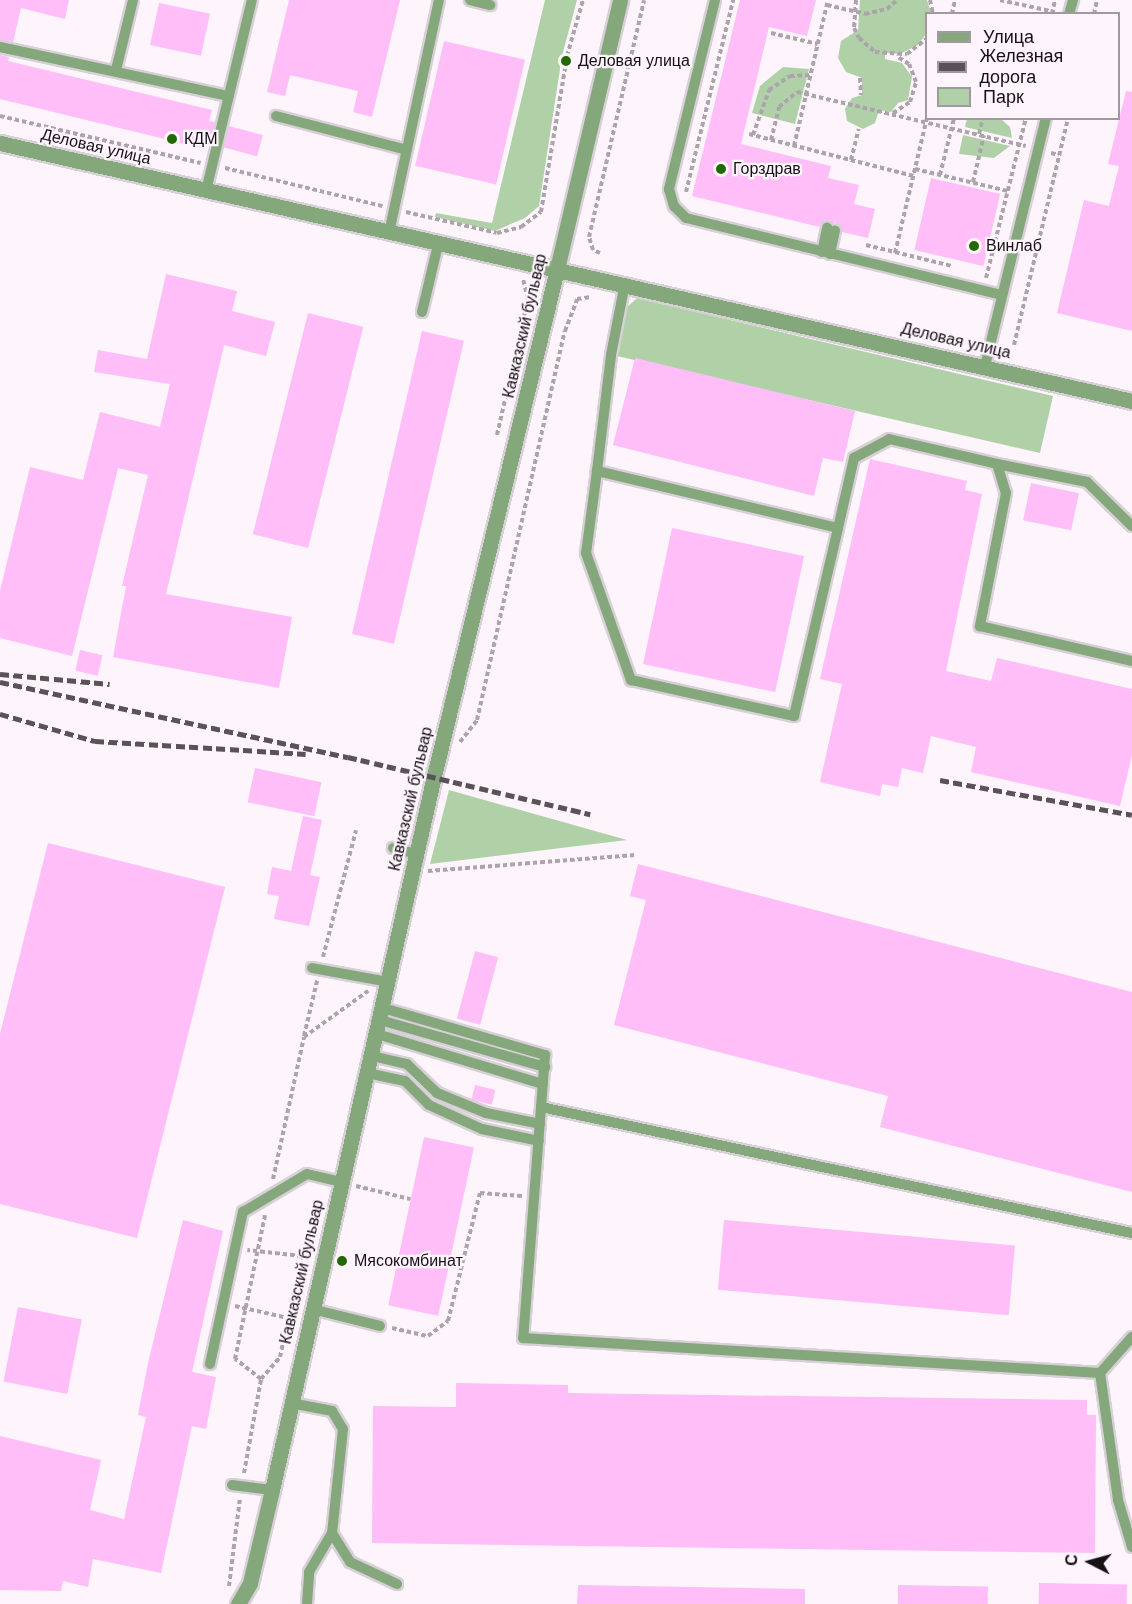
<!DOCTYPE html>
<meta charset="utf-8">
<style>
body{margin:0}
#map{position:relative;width:1132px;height:1604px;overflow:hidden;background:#fdf4fc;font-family:Arial,sans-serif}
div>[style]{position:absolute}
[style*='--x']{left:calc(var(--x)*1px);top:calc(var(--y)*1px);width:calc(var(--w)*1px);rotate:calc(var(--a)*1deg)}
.green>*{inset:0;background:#b0d1a8}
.building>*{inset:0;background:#ffbef7;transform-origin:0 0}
.path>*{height:4px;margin-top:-2px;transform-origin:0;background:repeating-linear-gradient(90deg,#aca4ab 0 4.5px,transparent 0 7.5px)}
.roads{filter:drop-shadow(2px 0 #d8d0d7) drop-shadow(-2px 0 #d8d0d7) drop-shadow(0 2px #d8d0d7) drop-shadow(0 -2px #d8d0d7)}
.service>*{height:10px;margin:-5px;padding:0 5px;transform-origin:5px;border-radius:5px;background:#84a77b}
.minor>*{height:15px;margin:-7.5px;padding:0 7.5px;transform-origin:7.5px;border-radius:7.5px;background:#84a77b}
.tertiary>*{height:15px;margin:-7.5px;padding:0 7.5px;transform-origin:7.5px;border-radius:7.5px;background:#84a77b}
.rail>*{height:4.5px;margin-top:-2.25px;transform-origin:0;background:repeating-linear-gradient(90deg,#595358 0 9px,transparent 0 13.5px)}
.dots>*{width:16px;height:16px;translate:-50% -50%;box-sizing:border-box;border:3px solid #fdf4fc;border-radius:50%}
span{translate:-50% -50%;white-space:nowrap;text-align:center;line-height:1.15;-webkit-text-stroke:4.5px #fdf4fc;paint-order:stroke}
.poi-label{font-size:16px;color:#161115}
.left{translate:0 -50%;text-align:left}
.street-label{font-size:16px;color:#161115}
.legend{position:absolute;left:925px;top:12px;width:195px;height:108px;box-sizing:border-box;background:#fdf4fc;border:2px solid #a199a0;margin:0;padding:8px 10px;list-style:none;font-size:18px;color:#161115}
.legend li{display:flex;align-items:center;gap:12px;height:30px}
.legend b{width:30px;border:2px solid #a199a0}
.north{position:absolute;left:1060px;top:1532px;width:60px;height:60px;-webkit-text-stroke:4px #fdf4fc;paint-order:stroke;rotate:276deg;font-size:16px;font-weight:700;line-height:24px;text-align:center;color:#161115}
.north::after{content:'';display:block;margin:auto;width:21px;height:27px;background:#161115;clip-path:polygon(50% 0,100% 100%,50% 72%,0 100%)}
</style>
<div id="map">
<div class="green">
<i style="clip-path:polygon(545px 0,577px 0,562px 56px,539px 206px,525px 218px,495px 231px,435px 217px,436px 213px,492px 223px)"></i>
<i style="clip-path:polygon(860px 0,927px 0,931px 13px,926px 14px,926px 34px,918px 45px,900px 54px,885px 53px,885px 59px,902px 63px,912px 77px,908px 100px,898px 103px,891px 112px,879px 110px,875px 123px,863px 129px,847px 121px,845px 109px,852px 98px,862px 95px,862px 78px,846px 72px,838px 58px,841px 41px,858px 30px)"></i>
<i style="clip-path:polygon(783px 67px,809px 69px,795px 124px,752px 113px,760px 86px)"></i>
<i style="clip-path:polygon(967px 119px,1001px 119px,1010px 127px,1012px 138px,965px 127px)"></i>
<i style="clip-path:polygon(963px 135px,1010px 146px,994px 158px,959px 154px)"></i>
<i style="clip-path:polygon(637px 298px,1053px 396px,1040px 453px,617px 356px,626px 308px)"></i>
<i style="clip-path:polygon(449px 790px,627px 840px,430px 864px)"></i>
</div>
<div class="building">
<i style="clip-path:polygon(0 0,69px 0,65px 19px,21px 8px,13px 42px,0 40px)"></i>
<i style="clip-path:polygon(289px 0,400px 0,372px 117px,353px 112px,358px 91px,290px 75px,285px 96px,267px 92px)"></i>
<i style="clip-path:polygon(740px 0,816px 0,807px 36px,769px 27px,741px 144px,831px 166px,828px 178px,859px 185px,854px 204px,875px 209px,868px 238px,842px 232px,840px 225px,829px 221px,820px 227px,692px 196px)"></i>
<i style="left:159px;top:3px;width:52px;height:43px;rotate:12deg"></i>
<i style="left:444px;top:41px;width:83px;height:128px;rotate:13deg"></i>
<i style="clip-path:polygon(0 55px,9px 57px,8px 61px,212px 110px,209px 121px,215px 122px,210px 144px,204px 142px,202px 148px,0 99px)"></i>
<i style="clip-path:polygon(1126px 91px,1132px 92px,1132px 331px,1057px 313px,1084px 200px,1109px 206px,1119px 166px,1108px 164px)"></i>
<i style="left:229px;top:126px;width:35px;height:22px;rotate:15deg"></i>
<i style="left:931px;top:178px;width:71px;height:74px;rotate:13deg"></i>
<i style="clip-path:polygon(166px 274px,237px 291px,232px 311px,275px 322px,266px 356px,224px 345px,166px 594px,292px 617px,279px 688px,113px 657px,126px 586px,122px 586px,148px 475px,118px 468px,72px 656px,0 638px,0 591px,30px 467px,83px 480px,100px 412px,160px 427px,170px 384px,94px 372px,98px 350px,147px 359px)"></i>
<i style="left:308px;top:313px;width:57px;height:228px;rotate:14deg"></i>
<i style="left:422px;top:331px;width:43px;height:311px;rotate:13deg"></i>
<i style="clip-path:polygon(635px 358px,855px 411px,843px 462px,823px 458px,814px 496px,613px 445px)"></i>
<i style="clip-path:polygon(870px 459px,967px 481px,965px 490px,982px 494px,946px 671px,991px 681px,997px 658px,1132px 689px,1132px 755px,1120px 806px,971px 772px,976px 747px,931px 736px,923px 773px,902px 768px,898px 787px,882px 784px,880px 796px,820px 782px,842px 684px,820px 679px)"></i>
<i style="left:1031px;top:483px;width:49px;height:38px;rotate:12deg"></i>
<i style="left:672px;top:528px;width:135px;height:139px;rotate:12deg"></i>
<i style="left:80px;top:650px;width:23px;height:21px;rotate:13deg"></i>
<i style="left:255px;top:768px;width:68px;height:35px;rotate:12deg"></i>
<i style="clip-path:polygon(303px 816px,322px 820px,310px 875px,320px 877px,309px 926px,274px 919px,279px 896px,267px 894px,272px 867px,291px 871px)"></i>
<i style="clip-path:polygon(48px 843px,225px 887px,137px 1238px,0 1204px,0 1034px)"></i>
<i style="clip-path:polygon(638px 864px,1132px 992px,1132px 1192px,880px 1127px,888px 1096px,614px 1025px,646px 900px,630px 896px)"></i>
<i style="left:475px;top:951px;width:24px;height:70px;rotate:15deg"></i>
<i style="left:475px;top:1085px;width:21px;height:15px;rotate:14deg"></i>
<i style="left:424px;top:1137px;width:51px;height:172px;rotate:12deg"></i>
<i style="clip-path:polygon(183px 1220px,223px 1231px,192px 1372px,216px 1377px,206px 1429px,192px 1426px,161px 1573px,93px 1559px,88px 1587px,63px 1581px,61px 1591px,0 1590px,0 1436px,101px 1460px,90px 1510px,124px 1519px,146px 1417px,138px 1415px,148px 1363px)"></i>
<i style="left:724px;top:1220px;width:292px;height:70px;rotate:5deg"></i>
<i style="left:18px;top:1307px;width:65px;height:76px;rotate:11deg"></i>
<i style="clip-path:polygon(456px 1383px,568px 1385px,568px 1393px,1087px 1400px,1087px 1415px,1096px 1415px,1095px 1553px,372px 1543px,373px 1406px,456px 1407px)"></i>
<i style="left:1039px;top:1583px;width:88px;height:21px;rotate:1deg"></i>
<i style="clip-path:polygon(578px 1585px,805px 1589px,805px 1604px,577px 1604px)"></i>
<i style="left:898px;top:1585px;width:90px;height:19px;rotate:1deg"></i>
</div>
<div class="path">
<i style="--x:856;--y:0;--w:28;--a:94"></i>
<i style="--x:854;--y:28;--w:11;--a:63"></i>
<i style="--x:859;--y:38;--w:21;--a:41"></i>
<i style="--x:875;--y:52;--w:32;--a:4"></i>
<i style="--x:907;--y:54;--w:24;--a:-38"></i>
<i style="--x:930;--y:0;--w:14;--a:78"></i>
<i style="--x:1000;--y:0;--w:56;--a:12.3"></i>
<i style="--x:827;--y:5;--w:39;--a:13"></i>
<i style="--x:865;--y:14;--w:23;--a:-13"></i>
<i style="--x:887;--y:9;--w:13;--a:-42"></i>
<i style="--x:952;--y:14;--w:14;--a:-78"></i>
<i style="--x:1052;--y:14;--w:14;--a:-78"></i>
<i style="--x:1094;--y:14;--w:14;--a:-78"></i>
<i style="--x:771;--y:33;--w:48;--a:13.2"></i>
<i style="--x:860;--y:78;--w:17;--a:87"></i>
<i style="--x:893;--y:113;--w:20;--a:-33"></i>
<i style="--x:910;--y:102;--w:21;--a:-73"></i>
<i style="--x:916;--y:82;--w:19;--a:-111"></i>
<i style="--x:909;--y:64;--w:15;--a:-148"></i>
<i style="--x:0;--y:116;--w:206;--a:13.2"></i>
<i style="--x:749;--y:134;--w:170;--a:14.3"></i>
<i style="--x:979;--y:134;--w:16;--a:-76"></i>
<i style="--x:753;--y:135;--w:48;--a:-70.4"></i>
<i style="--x:769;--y:90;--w:25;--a:-34"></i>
<i style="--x:790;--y:76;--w:21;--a:-3"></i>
<i style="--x:771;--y:140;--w:34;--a:-76"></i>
<i style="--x:779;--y:107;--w:23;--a:-40"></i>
<i style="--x:797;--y:92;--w:235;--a:13.3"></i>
<i style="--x:794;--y:146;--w:150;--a:-76.9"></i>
<i style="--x:1051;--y:153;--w:8;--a:14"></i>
<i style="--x:851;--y:160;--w:32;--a:-76"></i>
<i style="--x:225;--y:168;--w:162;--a:13.6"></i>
<i style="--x:915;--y:169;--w:96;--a:13.3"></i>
<i style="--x:940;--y:175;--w:59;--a:-76.2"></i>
<i style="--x:973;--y:182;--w:48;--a:-76.8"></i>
<i style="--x:686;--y:192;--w:198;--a:-76.2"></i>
<i style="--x:406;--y:212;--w:93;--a:13"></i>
<i style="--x:497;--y:233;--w:25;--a:-14"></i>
<i style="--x:521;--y:227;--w:25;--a:-37"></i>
<i style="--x:541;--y:212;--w:158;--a:-80.5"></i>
<i style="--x:567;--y:56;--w:58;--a:-74.1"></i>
<i style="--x:866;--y:245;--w:89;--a:13.7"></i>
<i style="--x:600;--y:253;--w:8;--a:-157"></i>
<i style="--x:593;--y:250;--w:14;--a:-107"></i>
<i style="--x:589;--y:237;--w:243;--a:-76.9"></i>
<i style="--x:895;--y:253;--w:139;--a:-76.7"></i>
<i style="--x:986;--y:278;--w:165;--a:-76"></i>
<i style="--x:1014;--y:345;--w:233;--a:-76.6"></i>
<i style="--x:497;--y:435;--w:139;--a:-77.2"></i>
<i style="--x:528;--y:299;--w:21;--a:-104"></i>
<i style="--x:460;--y:742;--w:28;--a:-52"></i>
<i style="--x:477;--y:720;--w:399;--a:-77.3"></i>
<i style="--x:565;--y:331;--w:34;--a:-69"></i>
<i style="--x:577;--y:299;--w:14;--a:-8"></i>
<i style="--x:428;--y:871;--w:208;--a:-4.4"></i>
<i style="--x:323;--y:957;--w:131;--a:-75.4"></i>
<i style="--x:304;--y:1036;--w:57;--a:-76.7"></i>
<i style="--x:273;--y:1179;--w:145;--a:-77.7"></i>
<i style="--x:304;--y:1037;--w:79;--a:-35.7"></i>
<i style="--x:356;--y:1186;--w:56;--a:13.5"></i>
<i style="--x:235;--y:1306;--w:54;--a:12.8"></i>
<i style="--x:288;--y:1318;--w:64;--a:-77.3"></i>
<i style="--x:302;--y:1256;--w:55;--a:-173.8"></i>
<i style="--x:392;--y:1328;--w:37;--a:13"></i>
<i style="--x:428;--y:1336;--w:25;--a:-37"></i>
<i style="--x:448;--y:1321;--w:132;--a:-76"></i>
<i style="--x:480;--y:1193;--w:42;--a:4.1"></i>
<i style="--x:261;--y:1379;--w:33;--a:-142"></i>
<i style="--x:235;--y:1359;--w:147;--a:-78.2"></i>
<i style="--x:244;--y:1473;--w:96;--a:-79.7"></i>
<i style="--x:261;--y:1379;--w:29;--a:-49"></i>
<i style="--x:280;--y:1357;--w:40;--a:-78"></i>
<i style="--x:229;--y:1586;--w:89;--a:-82.9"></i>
</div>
<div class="roads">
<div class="service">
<i style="--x:470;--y:0;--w:21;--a:14"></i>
<i style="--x:715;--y:0;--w:195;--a:103.7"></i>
<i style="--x:669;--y:189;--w:18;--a:74"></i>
<i style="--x:674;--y:206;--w:17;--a:45"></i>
<i style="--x:686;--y:218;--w:324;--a:13.7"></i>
<i style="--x:1069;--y:14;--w:15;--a:-74"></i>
<i style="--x:0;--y:47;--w:234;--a:12.1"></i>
<i style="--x:116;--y:70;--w:72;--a:-76.3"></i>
<i style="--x:276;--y:116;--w:135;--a:14.5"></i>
<i style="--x:206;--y:191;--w:196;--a:-76.5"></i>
<i style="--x:389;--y:233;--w:238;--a:-77.9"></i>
<i style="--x:822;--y:252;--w:25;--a:-78"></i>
<i style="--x:830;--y:254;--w:24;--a:-78"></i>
<i style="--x:422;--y:312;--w:69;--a:-76.6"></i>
<i style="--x:985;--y:366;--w:255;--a:-76.2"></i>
<i style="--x:997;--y:464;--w:92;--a:11.3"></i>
<i style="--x:1087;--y:482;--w:63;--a:44.4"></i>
<i style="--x:597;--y:471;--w:117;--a:-83.1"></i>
<i style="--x:611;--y:355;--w:73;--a:-79"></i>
<i style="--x:838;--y:528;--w:248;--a:-166.7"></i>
<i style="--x:597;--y:471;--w:83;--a:97.6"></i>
<i style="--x:586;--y:553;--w:135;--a:70.5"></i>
<i style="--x:631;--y:680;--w:167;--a:12.5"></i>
<i style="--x:794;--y:716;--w:193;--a:-76.8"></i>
<i style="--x:838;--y:528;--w:72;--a:-77.1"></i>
<i style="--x:854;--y:458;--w:40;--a:-28"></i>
<i style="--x:889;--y:439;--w:111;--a:13"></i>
<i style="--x:997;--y:464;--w:30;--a:73"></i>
<i style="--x:1006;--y:493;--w:136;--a:101.1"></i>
<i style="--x:980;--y:626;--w:156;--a:13"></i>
<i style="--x:393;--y:848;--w:25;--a:14"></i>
<i style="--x:312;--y:968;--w:78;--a:10.3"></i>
<i style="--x:383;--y:1008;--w:169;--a:16.2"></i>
<i style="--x:545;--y:1055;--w:284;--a:94.4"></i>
<i style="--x:523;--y:1338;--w:578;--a:3.47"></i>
<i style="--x:1100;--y:1373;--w:48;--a:-48.4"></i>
<i style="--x:380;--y:1020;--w:172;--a:15.9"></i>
<i style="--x:377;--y:1034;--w:173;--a:16.8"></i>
<i style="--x:372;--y:1056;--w:36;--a:13"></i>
<i style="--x:407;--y:1064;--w:42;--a:44"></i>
<i style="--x:437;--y:1093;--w:53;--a:22.2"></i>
<i style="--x:486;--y:1113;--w:55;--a:11.5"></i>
<i style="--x:367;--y:1073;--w:39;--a:12"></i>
<i style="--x:405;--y:1081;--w:34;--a:45"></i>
<i style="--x:429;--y:1105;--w:58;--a:24.4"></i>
<i style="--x:482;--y:1129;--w:58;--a:11.9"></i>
<i style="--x:541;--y:1107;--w:604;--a:12.04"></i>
<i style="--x:312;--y:1309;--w:70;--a:14"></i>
<i style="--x:210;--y:1364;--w:156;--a:-77.8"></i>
<i style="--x:243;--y:1212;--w:74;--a:-30.7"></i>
<i style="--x:307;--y:1174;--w:37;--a:13"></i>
<i style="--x:1100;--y:1373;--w:128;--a:81.9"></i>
<i style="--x:1118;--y:1500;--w:49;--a:73.4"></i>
<i style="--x:291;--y:1403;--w:42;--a:11"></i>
<i style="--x:332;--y:1411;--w:21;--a:59"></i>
<i style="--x:343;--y:1429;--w:105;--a:96"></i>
<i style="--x:332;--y:1533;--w:34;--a:58"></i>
<i style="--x:350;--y:1562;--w:52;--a:25.1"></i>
<i style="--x:232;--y:1485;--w:40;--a:7.1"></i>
<i style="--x:307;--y:1604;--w:32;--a:-86"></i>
<i style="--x:309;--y:1572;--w:45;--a:-59.5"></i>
</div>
<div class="minor">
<i style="--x:238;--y:1604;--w:24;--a:-60"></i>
<i style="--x:250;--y:1583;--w:96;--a:-76.7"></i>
<i style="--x:272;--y:1490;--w:732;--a:-77.22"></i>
<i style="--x:434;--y:776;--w:522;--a:-76.36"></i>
</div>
<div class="tertiary">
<i style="--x:0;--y:143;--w:1161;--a:12.84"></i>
<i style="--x:557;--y:269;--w:276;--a:-76.8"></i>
</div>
</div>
<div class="rail">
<i style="--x:0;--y:674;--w:110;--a:5.2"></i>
<i style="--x:0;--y:682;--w:356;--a:12.2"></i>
<i style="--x:348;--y:757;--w:249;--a:13.3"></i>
<i style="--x:0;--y:714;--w:99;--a:15.9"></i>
<i style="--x:95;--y:741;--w:211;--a:3.5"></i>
<i style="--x:940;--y:780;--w:195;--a:10.3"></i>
</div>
<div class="dots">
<i style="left:566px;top:61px;background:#226903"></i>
<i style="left:172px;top:139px;background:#226903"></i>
<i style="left:721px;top:169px;background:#226903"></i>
<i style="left:974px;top:246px;background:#226903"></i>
<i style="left:342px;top:1261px;background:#226903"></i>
</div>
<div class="poi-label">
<span class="left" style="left:578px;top:61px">Деловая улица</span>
<span class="left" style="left:184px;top:139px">КДМ</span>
<span class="left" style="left:733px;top:169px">Горздрав</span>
<span class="left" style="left:986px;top:246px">Винлаб</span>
<span class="left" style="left:354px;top:1261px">Мясокомбинат</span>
</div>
<div class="street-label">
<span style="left:96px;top:147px;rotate:13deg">Деловая улица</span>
<span style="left:525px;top:326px;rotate:-77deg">Кавказский бульвар</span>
<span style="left:956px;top:341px;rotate:13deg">Деловая улица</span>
<span style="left:411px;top:799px;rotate:-77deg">Кавказский бульвар</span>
<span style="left:302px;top:1272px;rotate:-77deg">Кавказский бульвар</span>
</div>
<ul class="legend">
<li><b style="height:8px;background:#84a77b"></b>Улица</li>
<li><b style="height:8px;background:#595358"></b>Железная дорога</li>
<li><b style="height:16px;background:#b0d1a8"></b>Парк</li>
</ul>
<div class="north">С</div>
</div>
